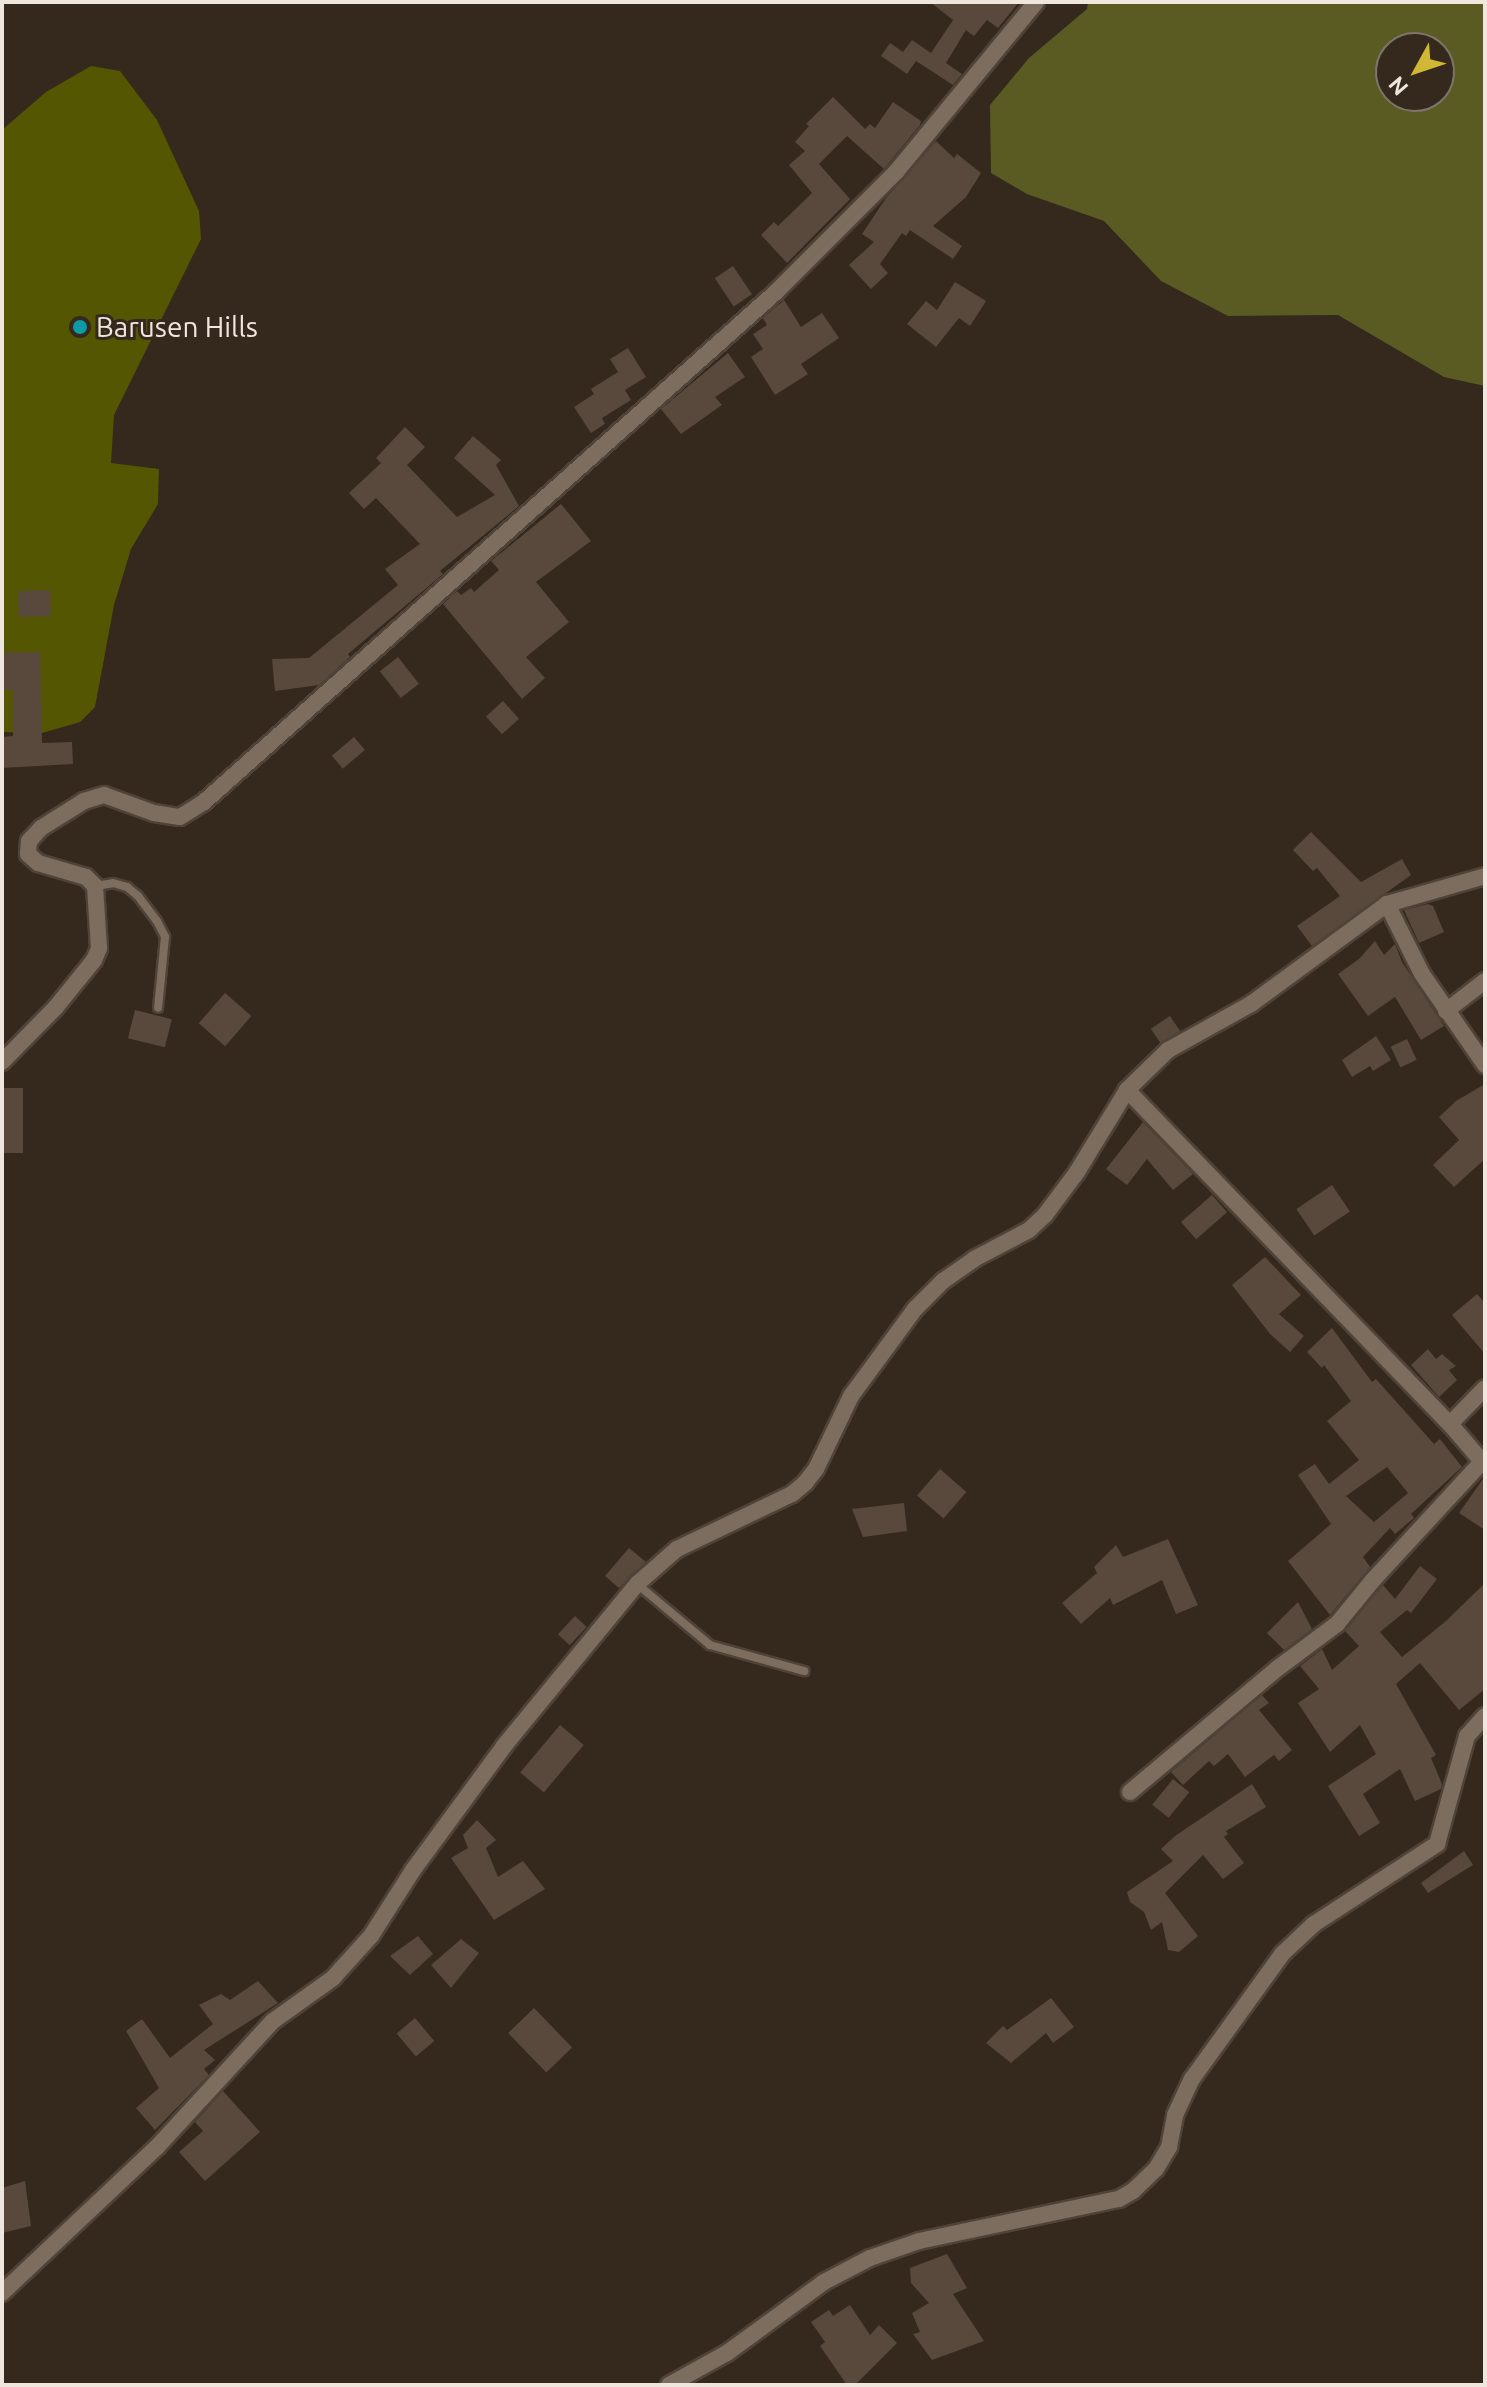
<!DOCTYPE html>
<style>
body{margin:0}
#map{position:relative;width:1487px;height:2387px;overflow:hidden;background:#35281c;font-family:Ubuntu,sans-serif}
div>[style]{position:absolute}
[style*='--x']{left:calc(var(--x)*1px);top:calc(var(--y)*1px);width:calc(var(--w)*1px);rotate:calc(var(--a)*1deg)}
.green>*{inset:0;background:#555602}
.forest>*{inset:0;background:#595b23}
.building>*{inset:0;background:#58493c;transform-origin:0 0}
.roads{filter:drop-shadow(2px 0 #4f4339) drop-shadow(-2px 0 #4f4339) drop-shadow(0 2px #4f4339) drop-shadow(0 -2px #4f4339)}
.service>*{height:8px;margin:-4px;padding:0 4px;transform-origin:4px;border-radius:4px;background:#7d6d5f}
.minor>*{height:16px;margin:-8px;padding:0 8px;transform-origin:8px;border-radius:8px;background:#7d6d5f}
.dots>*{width:22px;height:22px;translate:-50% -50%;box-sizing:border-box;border:4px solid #35281c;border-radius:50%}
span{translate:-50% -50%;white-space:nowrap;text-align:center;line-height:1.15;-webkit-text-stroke:6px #35281c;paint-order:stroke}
.poi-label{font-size:28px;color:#efe6de}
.left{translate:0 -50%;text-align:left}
.frame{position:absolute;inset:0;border:4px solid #efe6de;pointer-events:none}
.north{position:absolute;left:1375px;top:32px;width:80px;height:80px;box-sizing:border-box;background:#35281c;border:2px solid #7f746a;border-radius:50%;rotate:230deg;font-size:22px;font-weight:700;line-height:32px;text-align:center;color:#efe6de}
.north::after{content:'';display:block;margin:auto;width:28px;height:36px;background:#d0b836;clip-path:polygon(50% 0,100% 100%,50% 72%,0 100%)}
</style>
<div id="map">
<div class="green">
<i style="clip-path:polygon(91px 66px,120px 71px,157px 120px,199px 211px,201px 239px,114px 415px,111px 463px,159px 469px,158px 504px,131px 549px,114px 605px,95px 707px,80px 722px,42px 733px,2px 732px,2px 130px,46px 92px)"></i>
</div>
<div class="forest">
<i style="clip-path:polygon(evenodd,1088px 2px,1485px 2px,1485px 386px,1444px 377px,1338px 315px,1228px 316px,1161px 281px,1104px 221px,1027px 194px,991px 173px,990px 105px,1029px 58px,1087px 9px,1088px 2px,1391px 48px,1439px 48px,1439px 96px,1391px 96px,1391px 48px)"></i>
</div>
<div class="building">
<i style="clip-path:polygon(930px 2px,1019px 2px,998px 28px,987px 20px,974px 36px,966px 30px,946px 63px,962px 74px,953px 85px,916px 61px,907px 74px,881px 56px,890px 43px,903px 52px,912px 40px,931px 53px,953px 20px)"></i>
<i style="clip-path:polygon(833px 97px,865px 129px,870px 124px,875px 128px,893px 102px,921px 121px,920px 125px,884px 169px,847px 136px,819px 164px,850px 199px,787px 263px,761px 235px,774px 222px,778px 226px,812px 193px,789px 165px,805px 151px,795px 142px,809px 126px,806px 124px)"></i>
<i style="clip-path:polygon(936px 141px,954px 158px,957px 154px,981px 173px,966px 197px,933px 226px,962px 246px,953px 259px,910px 230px,906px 236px,902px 233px,880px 264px,888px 273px,871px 289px,849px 265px,874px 242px,862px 234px,886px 198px)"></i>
<i style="left:733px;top:266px;width:34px;height:22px;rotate:56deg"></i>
<i style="clip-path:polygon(955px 282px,986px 301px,970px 326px,959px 318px,936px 347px,907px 324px,926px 301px,937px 310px)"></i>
<i style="clip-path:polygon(784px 300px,801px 327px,822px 313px,839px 338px,801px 364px,808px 374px,775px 395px,751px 357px,763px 349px,753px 334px,767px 325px,763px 318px)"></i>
<i style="clip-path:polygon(628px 348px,646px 377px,625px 390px,631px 400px,602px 418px,605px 424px,591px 433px,574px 407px,594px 394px,591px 389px,618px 372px,610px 359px)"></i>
<i style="clip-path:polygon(728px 353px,745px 377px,715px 397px,722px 405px,681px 434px,661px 409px)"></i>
<i style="clip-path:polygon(405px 427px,425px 447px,407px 465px,457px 517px,495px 495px,454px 458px,473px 436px,501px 460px,496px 465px,519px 506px,440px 571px,443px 574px,348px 654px,350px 657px,319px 685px,275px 691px,272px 659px,309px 658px,398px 585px,385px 569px,420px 544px,376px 498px,364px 509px,349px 493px,381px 463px,376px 458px)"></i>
<i style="clip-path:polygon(561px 504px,591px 541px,536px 582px,569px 622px,526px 657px,545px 678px,522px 699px,443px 604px,457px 591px,461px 595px,471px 588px,474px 592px,499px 570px,491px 561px)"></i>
<i style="left:50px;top:590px;width:26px;height:32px;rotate:88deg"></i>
<i style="clip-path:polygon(40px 652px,42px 743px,72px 742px,73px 764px,2px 768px,2px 737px,13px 736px,13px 690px,2px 690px,2px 653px)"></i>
<i style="left:398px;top:657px;width:34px;height:23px;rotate:52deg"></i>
<i style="left:503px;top:701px;width:24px;height:23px;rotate:48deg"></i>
<i style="left:354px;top:737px;width:17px;height:29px;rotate:50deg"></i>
<i style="clip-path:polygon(1311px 832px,1361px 882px,1402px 859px,1411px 875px,1312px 946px,1297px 926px,1340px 896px,1317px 868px,1313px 871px,1293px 850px)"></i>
<i style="clip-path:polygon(1428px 904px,1433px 906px,1444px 932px,1419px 943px,1404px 910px)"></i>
<i style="clip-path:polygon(1375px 941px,1384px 955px,1395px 944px,1402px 962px,1444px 1026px,1421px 1040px,1395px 997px,1368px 1016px,1338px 974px,1359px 959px)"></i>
<i style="left:225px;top:993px;width:35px;height:40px;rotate:41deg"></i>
<i style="left:135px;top:1010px;width:38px;height:29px;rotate:14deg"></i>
<i style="left:1170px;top:1016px;width:18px;height:23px;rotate:56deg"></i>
<i style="clip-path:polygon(1376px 1036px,1391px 1060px,1373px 1071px,1370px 1066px,1352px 1077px,1342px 1060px)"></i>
<i style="left:1407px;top:1039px;width:23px;height:18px;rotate:65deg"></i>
<i style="clip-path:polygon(1485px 1084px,1485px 1159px,1454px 1187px,1433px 1165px,1459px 1140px,1439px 1117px,1456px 1101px)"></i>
<i style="left:2px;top:1088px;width:21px;height:65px"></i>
<i style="clip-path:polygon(1143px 1122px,1193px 1174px,1173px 1190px,1147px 1159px,1127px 1185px,1106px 1169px)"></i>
<i style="left:1332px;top:1185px;width:32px;height:43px;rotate:56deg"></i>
<i style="left:1212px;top:1195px;width:23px;height:41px;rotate:49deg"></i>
<i style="clip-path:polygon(1265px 1257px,1301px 1295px,1279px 1314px,1304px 1336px,1290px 1352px,1270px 1334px,1232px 1285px)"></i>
<i style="clip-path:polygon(1477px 1294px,1485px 1303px,1485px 1354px,1452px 1315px)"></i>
<i style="clip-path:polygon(evenodd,1332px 1328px,1372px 1382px,1376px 1379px,1434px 1444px,1440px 1439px,1462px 1467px,1411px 1514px,1414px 1518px,1395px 1534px,1390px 1528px,1363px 1557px,1370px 1567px,1330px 1615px,1288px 1561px,1331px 1524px,1298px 1475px,1315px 1464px,1329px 1484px,1359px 1460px,1327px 1421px,1351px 1401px,1324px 1365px,1322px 1368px,1307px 1352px,1332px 1328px,1387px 1467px,1408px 1493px,1374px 1522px,1346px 1496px,1387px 1467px)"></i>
<i style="clip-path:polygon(1428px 1349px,1436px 1359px,1442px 1354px,1456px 1366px,1449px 1370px,1457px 1380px,1439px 1397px,1411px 1365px)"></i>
<i style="left:940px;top:1469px;width:35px;height:35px;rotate:41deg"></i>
<i style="clip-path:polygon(1485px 1476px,1485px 1530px,1459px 1513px)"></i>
<i style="clip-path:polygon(904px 1503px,907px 1531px,863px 1537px,852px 1509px)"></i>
<i style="clip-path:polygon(1168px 1539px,1198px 1605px,1176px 1614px,1162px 1580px,1113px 1605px,1110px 1598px,1081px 1624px,1062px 1603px,1097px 1573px,1094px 1567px,1116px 1545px,1123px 1557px)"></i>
<i style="clip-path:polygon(629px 1548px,646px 1562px,619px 1588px,605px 1576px)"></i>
<i style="clip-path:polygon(1420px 1566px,1437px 1579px,1411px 1613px,1407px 1610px,1380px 1632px,1402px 1657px,1446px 1621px,1485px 1583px,1485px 1689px,1459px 1710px,1420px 1663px,1396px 1684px,1436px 1755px,1431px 1758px,1442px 1784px,1441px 1789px,1415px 1801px,1400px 1769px,1363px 1794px,1380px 1823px,1359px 1836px,1328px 1786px,1376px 1754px,1360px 1725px,1330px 1752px,1298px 1703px,1319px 1689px,1300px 1666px,1322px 1649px,1332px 1670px,1359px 1646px,1345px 1631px,1381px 1587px,1383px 1585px,1395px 1599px)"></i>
<i style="clip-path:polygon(1298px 1602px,1312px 1629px,1284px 1650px,1267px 1633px)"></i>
<i style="left:575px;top:1616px;width:16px;height:25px;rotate:43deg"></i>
<i style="clip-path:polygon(1262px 1695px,1269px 1703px,1259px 1710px,1292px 1750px,1279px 1761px,1274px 1755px,1245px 1777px,1228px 1754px,1214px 1766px,1209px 1761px,1183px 1785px,1171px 1772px)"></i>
<i style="left:560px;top:1725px;width:31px;height:62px;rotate:40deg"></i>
<i style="left:1173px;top:1779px;width:21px;height:33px;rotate:39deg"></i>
<i style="clip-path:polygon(1252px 1784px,1266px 1807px,1226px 1831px,1228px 1834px,1224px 1837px,1244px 1863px,1223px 1879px,1203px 1855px,1165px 1893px,1198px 1936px,1179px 1952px,1168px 1950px,1162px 1922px,1151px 1930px,1144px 1912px,1130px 1902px,1127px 1892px,1173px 1861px,1161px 1849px,1175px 1836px)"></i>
<i style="clip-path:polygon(477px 1820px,496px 1840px,486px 1848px,498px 1877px,523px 1861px,545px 1889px,494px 1920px,451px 1858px,468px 1848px,463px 1835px)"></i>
<i style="clip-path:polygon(1464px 1851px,1473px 1865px,1428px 1893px,1421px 1883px)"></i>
<i style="clip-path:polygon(418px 1936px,433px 1954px,410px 1975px,390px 1956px)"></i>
<i style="clip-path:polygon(461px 1939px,479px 1953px,451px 1988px,431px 1965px)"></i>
<i style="clip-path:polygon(258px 1981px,278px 2003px,204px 2050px,215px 2060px,204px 2069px,209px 2075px,155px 2130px,136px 2108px,159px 2088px,126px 2031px,142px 2019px,170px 2058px,213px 2024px,199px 2005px,221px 1994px,230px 2000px)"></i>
<i style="clip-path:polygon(1051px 1998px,1074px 2027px,1053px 2043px,1046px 2033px,1011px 2063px,986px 2043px,1003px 2026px,1007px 2030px)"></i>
<i style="left:534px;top:2008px;width:55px;height:36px;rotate:46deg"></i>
<i style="left:415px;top:2018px;width:30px;height:24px;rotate:50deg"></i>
<i style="clip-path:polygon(223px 2091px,260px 2132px,205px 2181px,179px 2152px,203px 2131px,195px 2122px)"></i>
<i style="clip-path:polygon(25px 2181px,31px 2226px,2px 2233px,2px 2188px)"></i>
<i style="clip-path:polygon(947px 2254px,967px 2288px,953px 2294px,984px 2341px,932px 2360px,913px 2334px,920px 2332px,912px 2313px,929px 2303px,911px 2283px,910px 2268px)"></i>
<i style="clip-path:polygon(850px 2305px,870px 2335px,879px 2325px,897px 2343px,855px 2385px,847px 2385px,820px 2346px,825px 2342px,811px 2322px,829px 2310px,833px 2316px)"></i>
</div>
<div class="roads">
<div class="service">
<i style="--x:95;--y:886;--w:18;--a:-9"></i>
<i style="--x:113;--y:883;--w:15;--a:16"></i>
<i style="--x:127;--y:887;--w:14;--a:39"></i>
<i style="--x:138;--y:896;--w:31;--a:53"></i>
<i style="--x:157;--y:921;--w:18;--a:63"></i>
<i style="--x:165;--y:937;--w:71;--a:95.6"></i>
<i style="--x:637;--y:1584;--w:95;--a:39.9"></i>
<i style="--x:710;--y:1645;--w:98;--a:15.5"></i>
</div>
<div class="minor">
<i style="--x:1387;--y:904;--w:78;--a:63.4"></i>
<i style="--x:1422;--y:974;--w:111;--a:55.3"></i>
<i style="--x:1446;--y:1011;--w:49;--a:-37.6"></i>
<i style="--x:2;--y:1062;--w:77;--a:-45.5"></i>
<i style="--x:56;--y:1007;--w:60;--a:-51"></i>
<i style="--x:94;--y:960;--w:13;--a:-67"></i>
<i style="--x:99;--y:948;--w:62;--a:-93.7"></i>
<i style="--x:95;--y:886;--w:13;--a:-135"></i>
<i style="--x:86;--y:877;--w:50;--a:-163.7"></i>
<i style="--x:38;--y:863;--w:13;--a:-138"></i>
<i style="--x:28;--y:854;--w:13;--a:-86"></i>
<i style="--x:29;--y:841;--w:18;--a:-47"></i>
<i style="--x:41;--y:828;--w:51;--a:-32.1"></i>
<i style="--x:84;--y:801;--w:21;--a:-17"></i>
<i style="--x:104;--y:795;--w:53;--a:19.8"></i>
<i style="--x:154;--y:813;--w:26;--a:9"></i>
<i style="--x:180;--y:817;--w:28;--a:-32"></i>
<i style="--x:204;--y:802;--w:766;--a:-41.72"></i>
<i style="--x:776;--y:292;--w:170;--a:-45"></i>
<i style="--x:896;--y:172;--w:220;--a:-50.5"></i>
<i style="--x:1127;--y:1090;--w:465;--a:46"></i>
<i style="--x:1450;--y:1424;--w:54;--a:49.5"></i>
<i style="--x:1450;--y:1424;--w:50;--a:-45.8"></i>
<i style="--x:1130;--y:1792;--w:193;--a:-40"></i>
<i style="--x:1278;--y:1668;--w:74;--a:-36.7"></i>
<i style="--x:1337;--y:1624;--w:57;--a:-50.7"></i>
<i style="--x:1373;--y:1580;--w:161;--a:-47.3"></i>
<i style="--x:2;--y:2293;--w:213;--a:-43.3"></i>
<i style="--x:157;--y:2147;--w:171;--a:-47.4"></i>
<i style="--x:273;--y:2021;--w:74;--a:-35.6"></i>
<i style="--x:333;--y:1978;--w:57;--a:-47.9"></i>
<i style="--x:371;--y:1936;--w:78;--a:-57.5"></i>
<i style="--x:413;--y:1870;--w:154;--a:-53.7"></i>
<i style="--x:504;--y:1746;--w:210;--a:-50.6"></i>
<i style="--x:637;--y:1584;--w:53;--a:-41.2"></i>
<i style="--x:677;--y:1549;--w:127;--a:-25.6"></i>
<i style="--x:792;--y:1494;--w:17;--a:-40"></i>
<i style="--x:805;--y:1483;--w:18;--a:-52"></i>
<i style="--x:816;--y:1469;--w:81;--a:-64.4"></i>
<i style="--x:851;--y:1396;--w:108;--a:-53.7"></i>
<i style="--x:915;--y:1309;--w:40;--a:-45"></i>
<i style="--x:943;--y:1281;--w:38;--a:-35"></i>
<i style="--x:974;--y:1259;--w:62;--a:-27.8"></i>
<i style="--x:1029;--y:1230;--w:22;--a:-43"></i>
<i style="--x:1045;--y:1215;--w:54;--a:-53.3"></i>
<i style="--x:1077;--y:1172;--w:96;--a:-58.6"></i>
<i style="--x:1127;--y:1090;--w:57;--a:-44.3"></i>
<i style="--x:1168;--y:1050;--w:95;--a:-29"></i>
<i style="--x:1251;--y:1004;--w:169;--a:-36.3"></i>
<i style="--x:1387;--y:904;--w:102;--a:-15.9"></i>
<i style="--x:669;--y:2385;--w:66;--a:-28.9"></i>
<i style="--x:727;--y:2353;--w:120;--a:-36.2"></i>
<i style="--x:824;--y:2282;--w:52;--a:-27.6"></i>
<i style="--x:870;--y:2258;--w:52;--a:-19.1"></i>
<i style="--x:919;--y:2241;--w:204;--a:-11.9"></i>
<i style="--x:1119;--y:2199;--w:16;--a:-30"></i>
<i style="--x:1133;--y:2191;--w:32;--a:-44"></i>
<i style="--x:1156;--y:2169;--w:26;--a:-59"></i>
<i style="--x:1169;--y:2147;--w:33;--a:-79"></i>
<i style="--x:1175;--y:2115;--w:40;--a:-65"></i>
<i style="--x:1192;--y:2079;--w:154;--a:-54.2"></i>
<i style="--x:1282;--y:1954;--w:44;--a:-43.2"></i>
<i style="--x:1314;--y:1924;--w:147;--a:-33"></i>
<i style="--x:1437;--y:1844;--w:112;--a:-74.5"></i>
<i style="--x:1467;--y:1736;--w:27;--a:-48"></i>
</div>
</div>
<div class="dots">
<i style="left:80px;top:327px;background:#0f9aa8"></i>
</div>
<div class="poi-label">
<span class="left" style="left:96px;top:327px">Barusen Hills</span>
</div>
<div class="frame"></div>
<div class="north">N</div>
</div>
